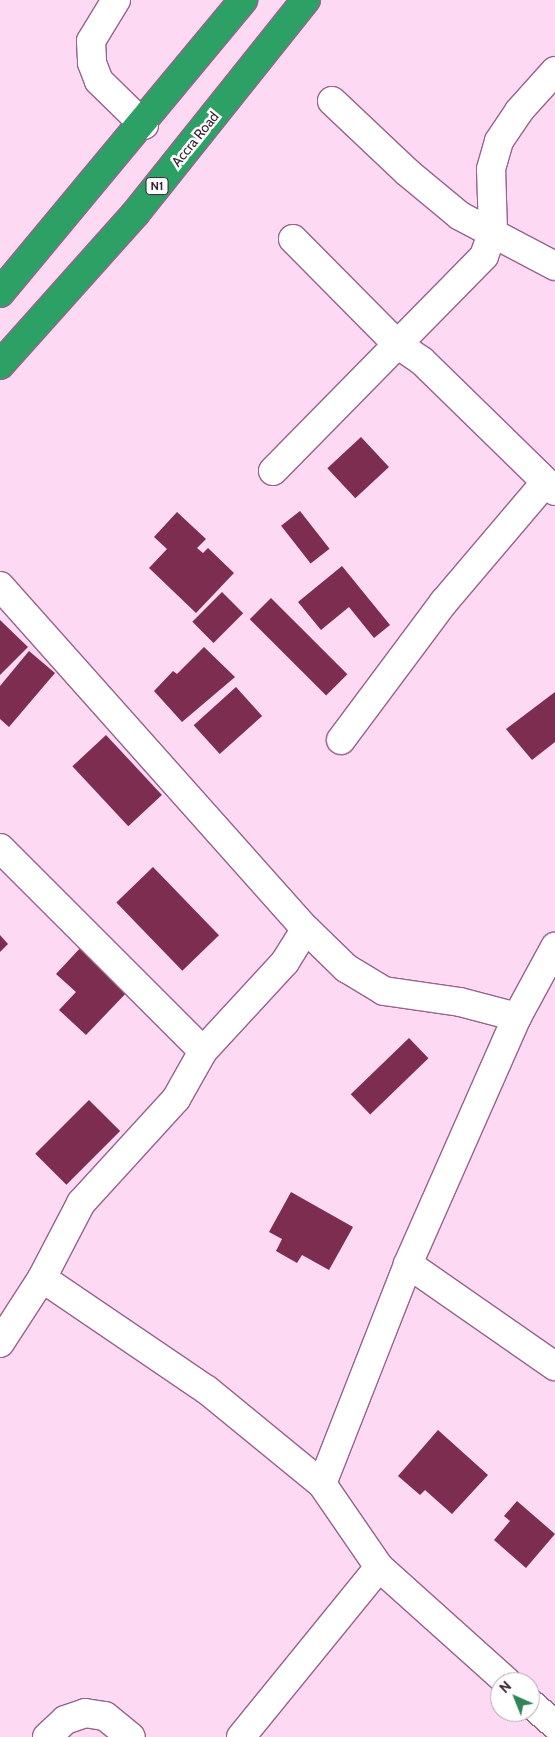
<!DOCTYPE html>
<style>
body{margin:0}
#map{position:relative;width:555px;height:1737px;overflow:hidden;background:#fed9f4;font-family:Cabin,sans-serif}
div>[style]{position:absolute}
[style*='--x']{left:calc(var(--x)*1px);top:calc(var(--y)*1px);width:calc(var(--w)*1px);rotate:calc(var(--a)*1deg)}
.building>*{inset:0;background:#7c2d50;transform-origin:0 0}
.roads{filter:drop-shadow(1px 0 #98638b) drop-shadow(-1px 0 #98638b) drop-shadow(0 1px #98638b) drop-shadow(0 -1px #98638b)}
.minor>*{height:28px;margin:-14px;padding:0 14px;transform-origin:14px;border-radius:14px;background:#fff}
.highway>*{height:28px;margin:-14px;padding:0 14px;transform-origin:14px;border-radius:14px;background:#2da165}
span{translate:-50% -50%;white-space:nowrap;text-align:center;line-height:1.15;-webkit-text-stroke:5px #fff;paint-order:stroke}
.shield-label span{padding:1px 4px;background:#fff;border:1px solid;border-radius:4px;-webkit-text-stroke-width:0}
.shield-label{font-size:12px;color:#382233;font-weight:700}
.street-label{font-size:14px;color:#382233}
.north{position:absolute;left:490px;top:1672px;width:50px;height:50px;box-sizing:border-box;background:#fff;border:1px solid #afa7ad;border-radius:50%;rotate:316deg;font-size:14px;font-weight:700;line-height:20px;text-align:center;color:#382233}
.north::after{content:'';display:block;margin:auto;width:18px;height:22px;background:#318456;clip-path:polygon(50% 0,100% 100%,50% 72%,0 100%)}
</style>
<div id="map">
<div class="building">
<i style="left:361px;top:437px;width:41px;height:46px;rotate:47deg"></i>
<i style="left:300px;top:511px;width:48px;height:24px;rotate:52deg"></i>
<i style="clip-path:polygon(177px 512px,206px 539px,197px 548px,203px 553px,208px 548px,234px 573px,196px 613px,149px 568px,167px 549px,154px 537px)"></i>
<i style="clip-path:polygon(342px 566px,390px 625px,374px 638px,349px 607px,321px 630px,298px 602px)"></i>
<i style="left:222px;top:592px;width:30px;height:42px;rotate:45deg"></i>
<i style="left:271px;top:598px;width:108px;height:30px;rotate:45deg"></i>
<i style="clip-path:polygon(0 620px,28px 647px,0 675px)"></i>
<i style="clip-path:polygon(204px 647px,235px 677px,182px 722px,154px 691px,173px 671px,177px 674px)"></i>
<i style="clip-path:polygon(29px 651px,55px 673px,9px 727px,0 719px,0 686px)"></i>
<i style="left:236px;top:687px;width:39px;height:57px;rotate:48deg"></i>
<i style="clip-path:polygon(555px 692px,555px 742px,532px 760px,506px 729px)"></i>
<i style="left:106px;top:735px;width:82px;height:46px;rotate:47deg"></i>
<i style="left:153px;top:867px;width:95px;height:51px;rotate:46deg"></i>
<i style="clip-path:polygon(0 935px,8px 944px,0 952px)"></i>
<i style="clip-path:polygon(83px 945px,130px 989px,86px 1035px,59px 1010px,76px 992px,56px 974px)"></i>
<i style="left:409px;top:1038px;width:28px;height:81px;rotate:46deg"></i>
<i style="left:89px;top:1100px;width:44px;height:76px;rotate:45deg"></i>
<i style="clip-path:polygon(291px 1192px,353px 1227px,329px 1270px,302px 1255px,297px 1263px,276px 1251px,282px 1239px,269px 1232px)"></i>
<i style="clip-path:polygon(438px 1430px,488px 1475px,452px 1514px,425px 1490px,420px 1495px,398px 1476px)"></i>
<i style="clip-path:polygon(517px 1501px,555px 1534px,526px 1568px,494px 1540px,510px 1521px,504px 1516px)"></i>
</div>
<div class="roads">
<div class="minor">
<i style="--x:116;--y:0;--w:48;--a:121.4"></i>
<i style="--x:91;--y:41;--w:22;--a:87"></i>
<i style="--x:92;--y:63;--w:19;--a:69"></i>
<i style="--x:99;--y:81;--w:63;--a:44.4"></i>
<i style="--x:332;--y:101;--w:103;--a:43.4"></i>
<i style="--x:407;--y:172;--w:69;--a:39.7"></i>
<i style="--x:460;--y:216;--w:107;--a:27.8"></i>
<i style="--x:293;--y:239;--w:148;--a:45.3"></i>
<i style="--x:397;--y:344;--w:30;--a:34"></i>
<i style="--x:422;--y:361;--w:186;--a:44.3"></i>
<i style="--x:273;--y:471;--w:301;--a:-45.5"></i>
<i style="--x:484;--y:256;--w:27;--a:-70"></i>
<i style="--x:493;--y:231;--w:62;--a:-91.8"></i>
<i style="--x:491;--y:169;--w:29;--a:-74"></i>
<i style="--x:499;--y:141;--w:36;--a:-56"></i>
<i style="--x:519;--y:111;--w:54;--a:-48"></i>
<i style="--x:0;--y:586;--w:460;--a:48.3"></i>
<i style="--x:306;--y:929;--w:56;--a:44.3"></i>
<i style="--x:346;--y:968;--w:44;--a:31.2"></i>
<i style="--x:384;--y:991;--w:77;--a:8.2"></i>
<i style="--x:460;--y:1002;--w:59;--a:14.7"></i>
<i style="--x:341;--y:740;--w:172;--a:-53.3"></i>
<i style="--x:444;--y:602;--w:156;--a:-49.7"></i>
<i style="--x:0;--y:848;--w:287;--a:45"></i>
<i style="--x:408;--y:1264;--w:179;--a:34.8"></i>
<i style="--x:42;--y:1278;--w:199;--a:34.2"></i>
<i style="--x:207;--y:1390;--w:149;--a:39.3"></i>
<i style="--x:322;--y:1484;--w:101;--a:55.5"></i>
<i style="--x:379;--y:1567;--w:172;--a:41.9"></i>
<i style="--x:0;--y:1343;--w:77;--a:-57.1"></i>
<i style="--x:42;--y:1278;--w:85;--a:-62.5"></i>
<i style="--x:81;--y:1203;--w:141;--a:-47.6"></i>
<i style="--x:176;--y:1099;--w:55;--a:-60.6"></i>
<i style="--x:203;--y:1051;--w:121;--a:-47.3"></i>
<i style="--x:285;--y:962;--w:39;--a:-58"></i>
<i style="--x:322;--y:1484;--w:236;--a:-68.6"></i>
<i style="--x:408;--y:1264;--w:270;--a:-66.2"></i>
<i style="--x:517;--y:1017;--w:80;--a:-61.5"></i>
<i style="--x:530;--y:1703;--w:33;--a:41"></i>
<i style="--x:47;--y:1737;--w:25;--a:-43"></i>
<i style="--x:65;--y:1720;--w:21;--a:-19"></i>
<i style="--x:85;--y:1713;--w:20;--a:9"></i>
<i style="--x:105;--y:1716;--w:33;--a:39"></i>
<i style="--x:241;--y:1737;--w:219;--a:-50.9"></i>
</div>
<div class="highway">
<i style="--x:0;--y:293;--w:381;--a:-50.3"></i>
<i style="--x:0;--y:365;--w:203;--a:-48.2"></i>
<i style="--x:135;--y:214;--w:274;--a:-51.4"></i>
</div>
</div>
<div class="shield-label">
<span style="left:157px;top:186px">N1</span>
</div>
<div class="street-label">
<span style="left:195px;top:139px;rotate:-51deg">Accra Road</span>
</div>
<div class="north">N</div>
</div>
